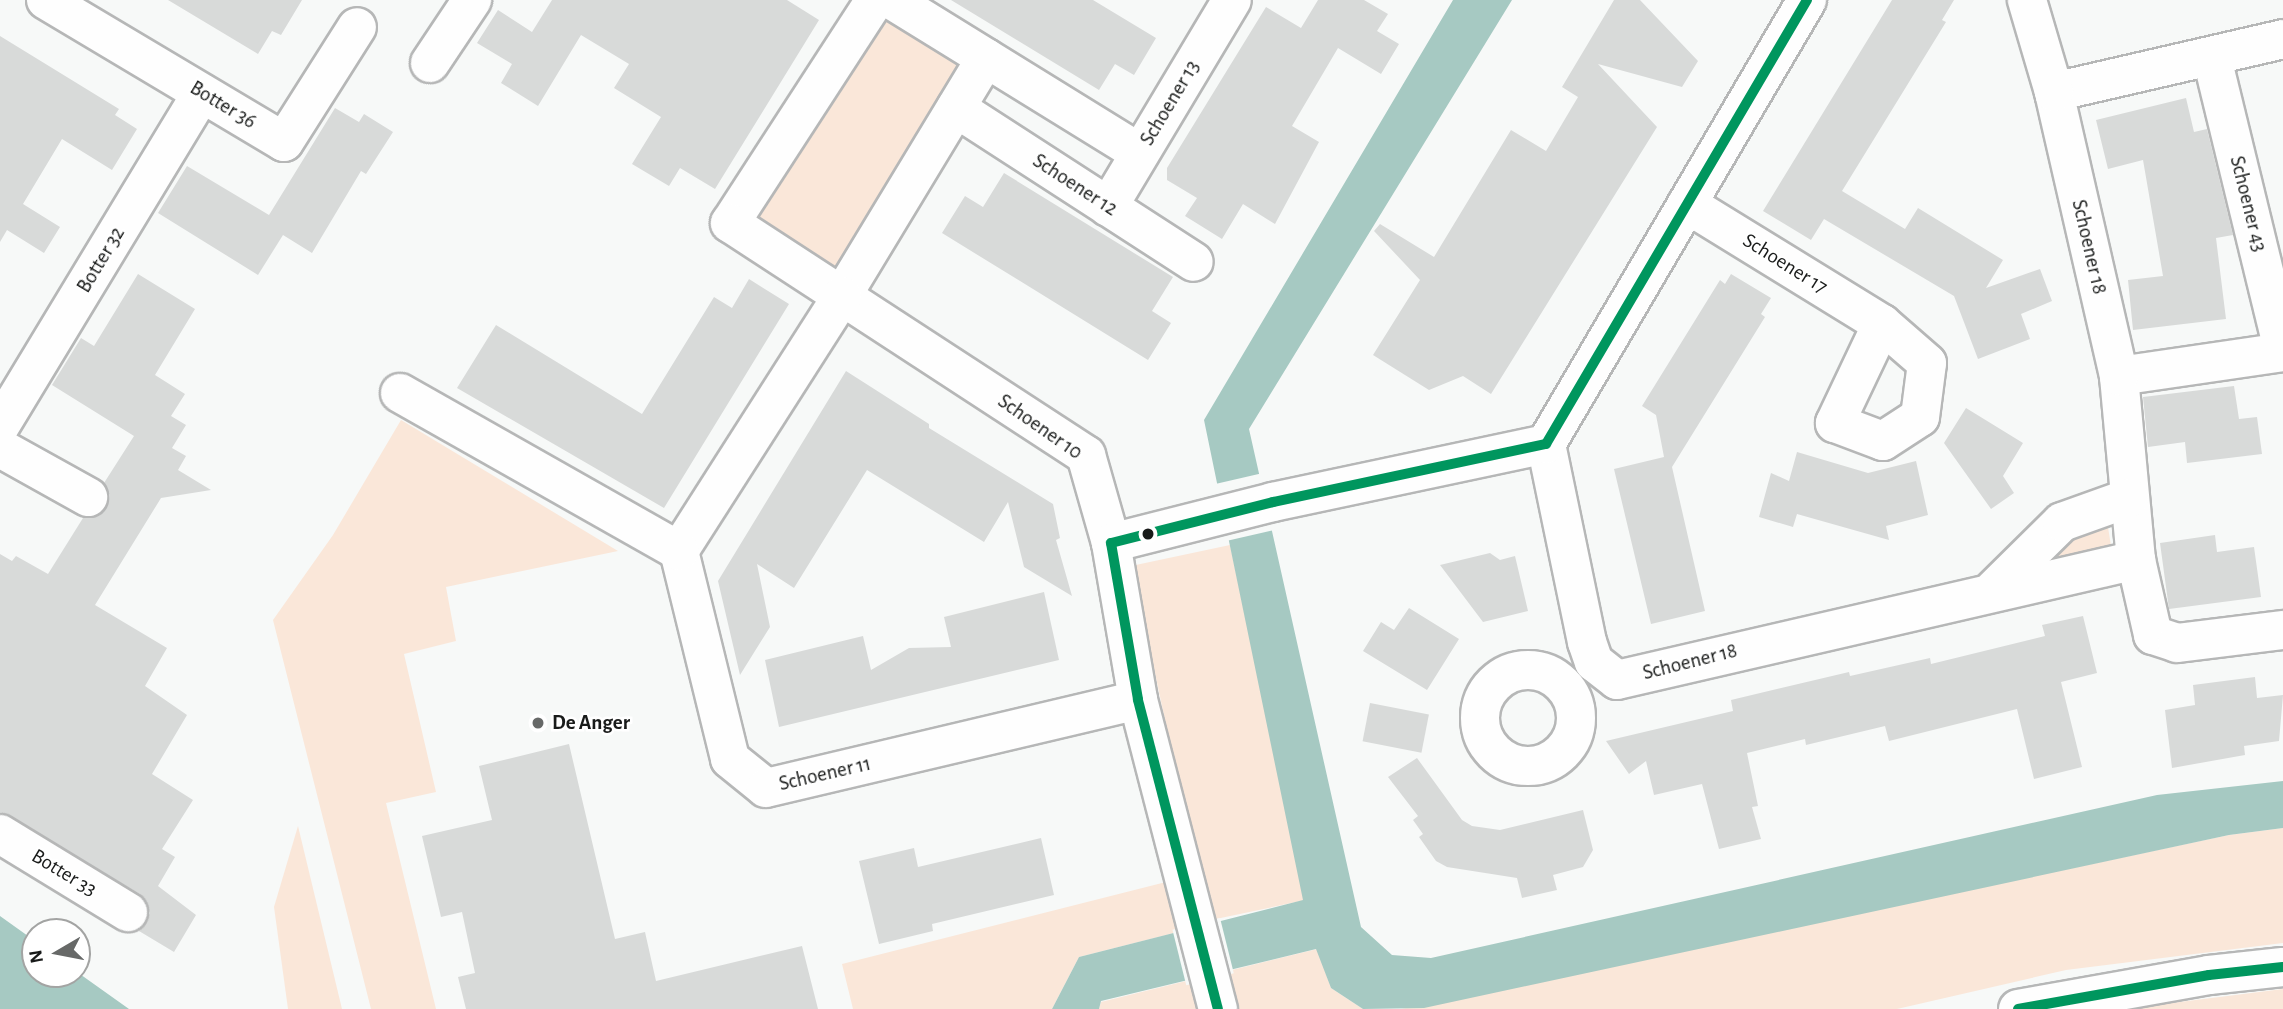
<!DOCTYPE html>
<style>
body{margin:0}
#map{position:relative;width:2283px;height:1009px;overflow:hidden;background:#f7f9f8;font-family:"Alegreya Sans",sans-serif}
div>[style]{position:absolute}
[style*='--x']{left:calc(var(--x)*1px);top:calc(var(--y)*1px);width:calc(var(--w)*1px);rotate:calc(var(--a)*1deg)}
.green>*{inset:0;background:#fae7d9;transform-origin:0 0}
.water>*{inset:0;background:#a6c9c2}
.pier>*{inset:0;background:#f7f9f8;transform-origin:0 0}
.building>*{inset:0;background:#d8dad9;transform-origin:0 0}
.roads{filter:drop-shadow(2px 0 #b6b7b7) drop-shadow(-2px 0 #b6b7b7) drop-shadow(0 2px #b6b7b7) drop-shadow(0 -2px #b6b7b7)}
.minor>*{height:38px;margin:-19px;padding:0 19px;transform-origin:19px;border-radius:19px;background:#fefefe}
.minor>.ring{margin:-19px;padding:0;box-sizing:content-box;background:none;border:38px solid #fefefe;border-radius:50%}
.major>*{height:38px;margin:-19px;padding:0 19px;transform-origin:19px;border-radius:19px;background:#fefefe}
.bus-1>*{height:10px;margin:-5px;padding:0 5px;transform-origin:5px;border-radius:5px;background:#00965e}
.dots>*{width:19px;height:19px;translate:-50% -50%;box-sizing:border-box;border:4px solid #fff;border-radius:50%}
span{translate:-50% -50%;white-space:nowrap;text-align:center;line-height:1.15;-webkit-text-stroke:5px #fff;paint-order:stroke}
.street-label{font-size:21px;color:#191b1a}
.poi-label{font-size:21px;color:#191b1a;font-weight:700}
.left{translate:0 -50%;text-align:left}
.north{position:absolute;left:21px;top:918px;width:70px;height:70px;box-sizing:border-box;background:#fff;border:2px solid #a3a4a3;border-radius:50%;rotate:260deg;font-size:19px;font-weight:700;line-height:28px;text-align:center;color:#191b1a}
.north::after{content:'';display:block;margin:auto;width:24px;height:32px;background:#676968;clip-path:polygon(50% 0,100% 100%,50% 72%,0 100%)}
</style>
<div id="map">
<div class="green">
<i style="clip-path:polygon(881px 17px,957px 64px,946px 98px,834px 278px,745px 223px)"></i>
<i style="clip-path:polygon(401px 420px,618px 551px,446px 587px,456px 641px,404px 654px,436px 792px,386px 803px,436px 1009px,371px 1009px,273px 620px,333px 535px)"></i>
<i style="clip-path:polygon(2107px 521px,2112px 552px,2048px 568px,2052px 554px,2066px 536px)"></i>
<i style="left:1230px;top:545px;width:363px;height:100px;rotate:78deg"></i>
<i style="clip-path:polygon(298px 826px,342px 1009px,288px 1009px,274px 907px)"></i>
<i style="clip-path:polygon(2283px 828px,2283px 943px,2066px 970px,1897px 1009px,1401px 1009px,2229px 835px)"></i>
<i style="clip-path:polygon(1166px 882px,1178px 932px,1079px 957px,1052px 1009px,853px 1009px,842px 964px)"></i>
<i style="clip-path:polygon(1317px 949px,1331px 988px,1363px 1009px,1237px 1009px,1228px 971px)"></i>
<i style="clip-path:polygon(1190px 980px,1197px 1009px,1099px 1009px,1101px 1002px)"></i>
<i style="clip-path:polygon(2283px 989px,2283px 1009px,2132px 1009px,2148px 1006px)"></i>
</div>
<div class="water">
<i style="clip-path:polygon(1453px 0,1512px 0,1249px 429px,1361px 927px,1392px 955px,1431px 958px,2157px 795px,2283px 781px,2283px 828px,2229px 835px,1424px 1008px,1363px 1009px,1331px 988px,1316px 949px,1101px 1001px,1099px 1009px,1052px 1009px,1079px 957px,1303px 900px,1204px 420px)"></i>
<i style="clip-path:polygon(0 916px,35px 941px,35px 974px,77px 972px,129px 1009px,0 1009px)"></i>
</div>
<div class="pier">
<i style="left:1263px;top:473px;width:58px;height:50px;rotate:77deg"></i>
<i style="left:1220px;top:918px;width:57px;height:49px;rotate:76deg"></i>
</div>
<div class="building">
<i style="clip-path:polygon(168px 0,302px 0,281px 35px,272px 31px,258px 54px)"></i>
<i style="clip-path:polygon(552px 0,787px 0,819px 20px,715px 189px,680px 168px,669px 186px,632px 164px,661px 117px,614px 88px,629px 64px,581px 35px,538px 106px,501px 83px,512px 64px,477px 43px,498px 10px,532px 32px)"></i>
<i style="clip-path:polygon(951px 0,1093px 0,1156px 38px,1134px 75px,1115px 64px,1099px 90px)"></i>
<i style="clip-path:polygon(1318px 0,1364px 0,1388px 14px,1377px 31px,1399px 44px,1381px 74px,1338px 48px,1292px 126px,1319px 142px,1275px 224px,1243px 204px,1222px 239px,1185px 216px,1197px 198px,1167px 180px,1167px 168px,1266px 7px,1301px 28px)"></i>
<i style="clip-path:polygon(1614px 0,1640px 0,1698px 61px,1682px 87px,1598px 64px,1657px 127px,1491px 394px,1463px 376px,1429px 390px,1373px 355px,1420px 280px,1374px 231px,1380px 224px,1434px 257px,1511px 130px,1546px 151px,1578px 97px,1562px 87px)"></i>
<i style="clip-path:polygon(1892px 0,1954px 0,1942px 20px,1946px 22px,1842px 191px,1905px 229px,1918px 208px,2003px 260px,1986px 288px,2040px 269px,2052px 301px,2021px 314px,2030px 339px,1978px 359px,1954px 296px,1824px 219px,1811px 240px,1763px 211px)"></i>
<i style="clip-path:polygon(0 36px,119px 109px,115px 115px,137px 129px,112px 170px,62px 139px,23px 204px,60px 227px,44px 253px,7px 230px,0 242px)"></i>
<i style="clip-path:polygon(2186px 98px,2194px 132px,2207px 129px,2233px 235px,2216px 238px,2226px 319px,2133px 330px,2128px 280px,2163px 276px,2143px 160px,2108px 169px,2096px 120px)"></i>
<i style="clip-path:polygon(335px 108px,359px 122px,364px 114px,393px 132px,366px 174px,361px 171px,312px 253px,283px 235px,258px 275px,158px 213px,187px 166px,269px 215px)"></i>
<i style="clip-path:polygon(1004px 173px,1173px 277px,1152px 311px,1171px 323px,1148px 360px,942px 233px,965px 196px,983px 207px)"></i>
<i style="clip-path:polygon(138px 274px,195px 309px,155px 375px,185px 394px,171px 416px,186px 425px,172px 448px,186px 456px,178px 470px,211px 490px,161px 498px,95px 605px,167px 648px,145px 686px,187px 715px,152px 774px,193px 800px,162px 849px,175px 857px,158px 886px,196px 915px,174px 952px,139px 931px,150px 913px,140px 894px,0 812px,0 554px,12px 561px,16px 556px,48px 574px,83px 518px,99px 516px,107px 507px,110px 496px,104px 483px,134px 436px,52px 385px,81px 338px,94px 346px)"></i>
<i style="clip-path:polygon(1731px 274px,1771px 298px,1761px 314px,1765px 317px,1672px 467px,1705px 611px,1651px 624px,1614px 469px,1664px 457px,1656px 415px,1642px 406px,1720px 280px,1725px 284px)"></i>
<i style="clip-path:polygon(749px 279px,789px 304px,664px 508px,457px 388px,496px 325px,642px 414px,714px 297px,732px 308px)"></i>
<i style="clip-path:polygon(846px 371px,929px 424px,929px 428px,1053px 504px,1060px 538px,1056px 540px,1072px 596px,1024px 567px,1008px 502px,984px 542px,867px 470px,794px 588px,757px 564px,770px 627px,740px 675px,718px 581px)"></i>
<i style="clip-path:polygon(2234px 386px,2239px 419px,2257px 417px,2262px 454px,2187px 463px,2185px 442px,2148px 447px,2143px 397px)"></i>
<i style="clip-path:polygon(1966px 408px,2023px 443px,2003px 476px,2014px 493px,1991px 509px,1944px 443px)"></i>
<i style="clip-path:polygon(1797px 452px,1868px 473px,1916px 461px,1928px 515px,1886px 526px,1889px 540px,1797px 514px,1793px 527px,1759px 517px,1771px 473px,1789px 481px)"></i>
<i style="clip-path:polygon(2215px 535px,2217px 552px,2254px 547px,2261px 597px,2169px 609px,2160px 543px)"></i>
<i style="clip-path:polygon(1490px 553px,1500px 560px,1515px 556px,1528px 611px,1483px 622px,1440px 565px)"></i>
<i style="clip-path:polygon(1044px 592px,1059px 660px,779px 727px,765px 660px,863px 636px,871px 670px,909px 648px,951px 647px,944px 617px)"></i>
<i style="clip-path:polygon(1409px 608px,1459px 639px,1427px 690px,1363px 651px,1381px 622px,1394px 630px)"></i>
<i style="clip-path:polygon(2083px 616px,2097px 673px,2061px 682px,2082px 767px,2034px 779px,2017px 709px,1889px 741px,1885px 726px,1806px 745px,1805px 739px,1747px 753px,1758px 806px,1752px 807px,1761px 839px,1719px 849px,1702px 784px,1654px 795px,1646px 761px,1629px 774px,1606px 741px,1733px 711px,1731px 700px,1849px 672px,1850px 676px,1930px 658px,1931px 664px,2045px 636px,2042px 625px)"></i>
<i style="clip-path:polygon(2255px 677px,2257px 698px,2283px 695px,2279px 741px,2244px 746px,2245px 755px,2172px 768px,2165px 710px,2195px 705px,2193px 685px)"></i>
<i style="left:1370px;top:703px;width:60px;height:39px;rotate:11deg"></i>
<i style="clip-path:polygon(569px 744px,615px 939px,645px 932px,656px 981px,802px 946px,818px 1009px,466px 1009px,458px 977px,475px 973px,462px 912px,441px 917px,422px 836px,492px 820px,479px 766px)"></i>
<i style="clip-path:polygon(1417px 758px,1462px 820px,1472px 826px,1500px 830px,1583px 810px,1593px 850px,1583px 867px,1553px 875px,1557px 890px,1522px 898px,1517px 878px,1447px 867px,1436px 861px,1419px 837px,1423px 834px,1413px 820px,1418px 816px,1388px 777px)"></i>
<i style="clip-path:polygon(1041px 838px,1054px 895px,932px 924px,933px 931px,879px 944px,859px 861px,914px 848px,918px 867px)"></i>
</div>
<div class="roads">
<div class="minor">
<i style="--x:46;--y:0;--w:277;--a:30.8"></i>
<i style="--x:284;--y:142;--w:136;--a:-57.6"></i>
<i style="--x:875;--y:0;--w:266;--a:123"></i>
<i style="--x:730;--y:223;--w:425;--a:33.1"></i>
<i style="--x:1086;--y:455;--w:91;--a:74.1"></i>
<i style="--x:1111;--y:543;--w:159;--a:80.2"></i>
<i style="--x:1138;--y:700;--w:319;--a:75.5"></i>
<i style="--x:892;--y:0;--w:291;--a:31.7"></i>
<i style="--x:986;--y:58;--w:278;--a:121.2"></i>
<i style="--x:842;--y:296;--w:303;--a:122.6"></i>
<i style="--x:679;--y:551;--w:214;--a:76.2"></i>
<i style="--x:730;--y:759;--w:46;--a:38.9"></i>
<i style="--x:766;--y:788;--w:382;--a:-13.3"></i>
<i style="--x:2212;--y:58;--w:301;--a:76.3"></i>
<i style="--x:430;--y:63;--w:76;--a:-56.3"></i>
<i style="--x:2054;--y:92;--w:235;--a:-13"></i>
<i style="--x:956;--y:108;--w:283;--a:32.9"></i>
<i style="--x:1687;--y:204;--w:229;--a:31.6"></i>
<i style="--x:1882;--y:324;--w:110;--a:115.4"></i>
<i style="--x:1835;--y:423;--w:51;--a:20.6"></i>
<i style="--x:1883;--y:441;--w:44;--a:-33"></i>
<i style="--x:1920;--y:417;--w:54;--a:-82.6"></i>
<i style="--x:1927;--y:363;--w:60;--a:-139.1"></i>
<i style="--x:1108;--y:207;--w:241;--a:-59.1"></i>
<i style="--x:2119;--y:376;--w:166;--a:-8.3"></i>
<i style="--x:400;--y:393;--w:321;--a:29.5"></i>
<i style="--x:0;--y:426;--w:389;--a:-58.8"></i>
<i style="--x:1546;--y:444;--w:202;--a:78.3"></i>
<i style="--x:1587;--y:642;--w:21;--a:71"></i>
<i style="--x:1594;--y:662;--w:29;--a:38"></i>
<i style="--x:1617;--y:680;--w:533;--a:-13.02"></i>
<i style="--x:2136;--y:560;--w:185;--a:-95.3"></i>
<i style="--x:2119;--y:376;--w:291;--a:-102.9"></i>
<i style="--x:2054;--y:92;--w:96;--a:-106.4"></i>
<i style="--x:0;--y:448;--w:101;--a:29.1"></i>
<i style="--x:1111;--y:543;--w:167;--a:-14.2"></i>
<i style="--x:1273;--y:502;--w:279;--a:-12"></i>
<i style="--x:1546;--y:444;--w:515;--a:-59.55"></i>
<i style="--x:2136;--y:560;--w:77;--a:77.2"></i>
<i style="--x:2153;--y:635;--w:25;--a:18"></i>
<i style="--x:2177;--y:643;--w:107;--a:-7"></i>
<i style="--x:1994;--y:589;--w:95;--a:-44.6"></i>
<i style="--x:2062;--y:522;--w:71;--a:-19.7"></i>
<i class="ring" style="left:1480px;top:670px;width:58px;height:58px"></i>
<i style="--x:0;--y:834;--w:150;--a:31.4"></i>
</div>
<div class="major">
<i style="--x:2018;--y:1009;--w:194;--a:-10.1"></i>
<i style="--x:2209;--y:975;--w:74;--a:-6.2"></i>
</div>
</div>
<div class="bus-1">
<i style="--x:1111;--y:543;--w:167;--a:-14.2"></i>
<i style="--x:1273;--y:502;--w:279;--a:-12"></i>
<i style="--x:1546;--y:444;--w:515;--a:-59.55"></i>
<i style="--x:1111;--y:543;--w:159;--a:80.2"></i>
<i style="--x:1138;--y:700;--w:319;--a:75.5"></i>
<i style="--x:2018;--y:1009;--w:194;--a:-10.1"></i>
<i style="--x:2209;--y:975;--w:74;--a:-6.2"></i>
</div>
<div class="dots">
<i style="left:1148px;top:534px;background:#191b1a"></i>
<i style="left:538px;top:723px;background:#676968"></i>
</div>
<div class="street-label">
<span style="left:1170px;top:103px;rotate:-59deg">Schoener 13</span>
<span style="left:223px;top:105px;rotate:31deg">Botter 36</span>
<span style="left:1075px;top:185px;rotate:33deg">Schoener 12</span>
<span style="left:2248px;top:204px;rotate:76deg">Schoener 43</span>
<span style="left:2089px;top:247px;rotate:77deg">Schoener 18</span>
<span style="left:101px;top:260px;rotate:-59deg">Botter 32</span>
<span style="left:1785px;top:264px;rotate:32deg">Schoener 17</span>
<span style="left:1040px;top:427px;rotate:35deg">Schoener 10</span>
<span style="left:1690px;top:662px;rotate:-14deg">Schoener 18</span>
<span style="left:825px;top:774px;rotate:-13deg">Schoener 11</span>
<span style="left:64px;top:873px;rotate:31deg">Botter 33</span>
</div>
<div class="poi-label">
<span class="left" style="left:552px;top:723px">De Anger</span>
</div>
<div class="north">N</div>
</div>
